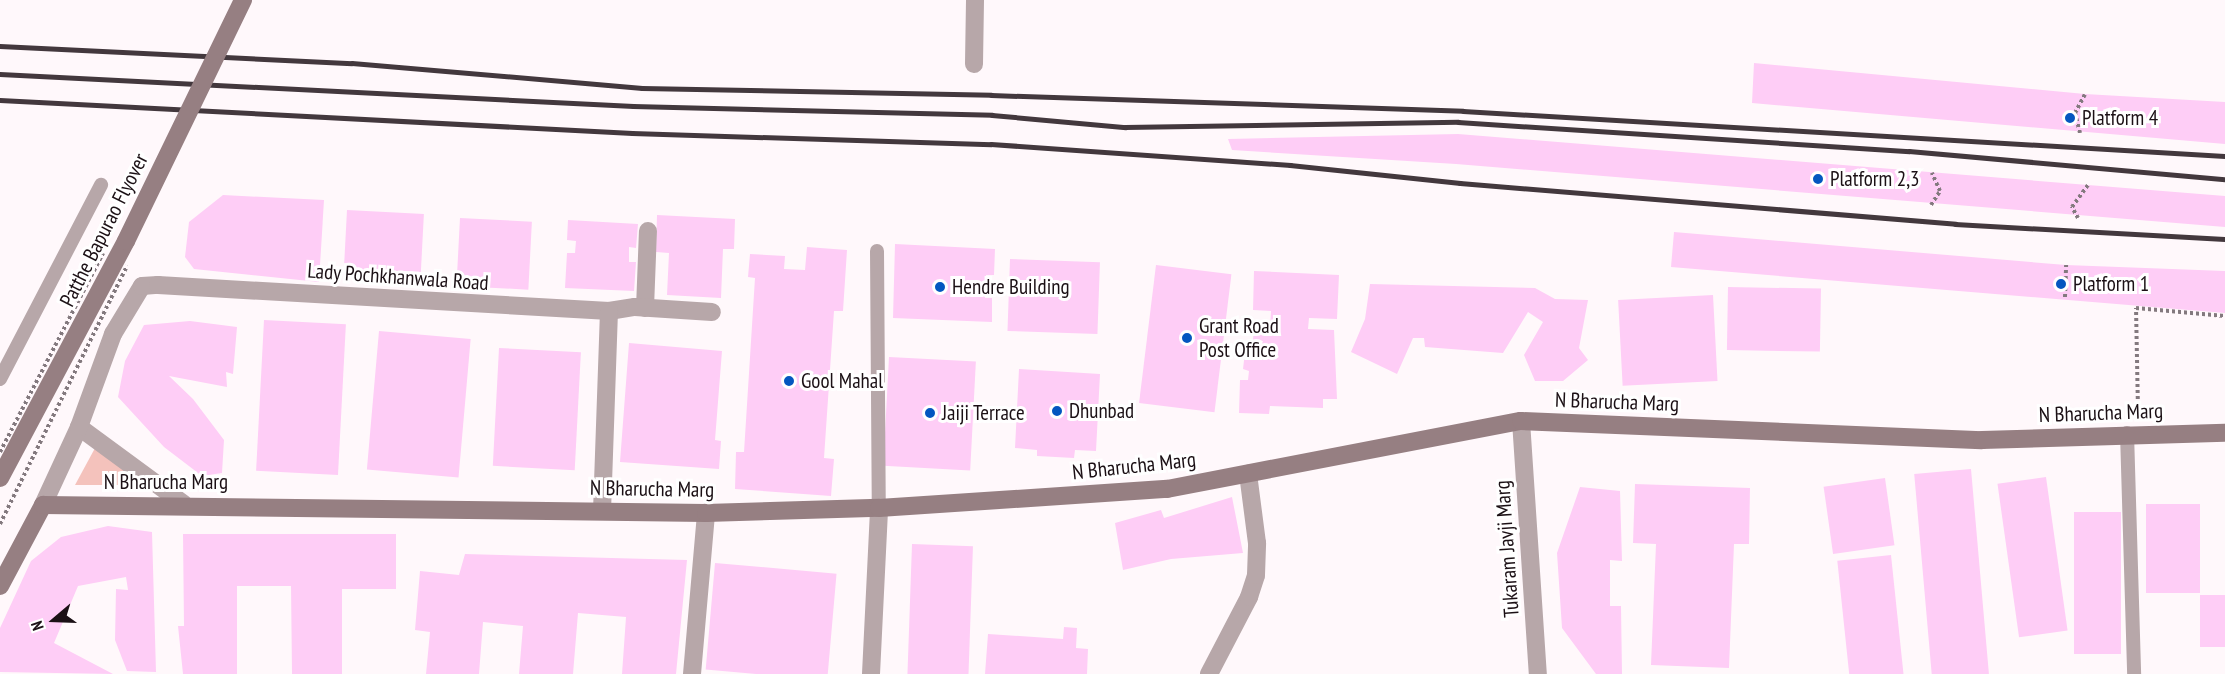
<!DOCTYPE html>
<style>
body{margin:0}
#map{position:relative;width:2225px;height:674px;overflow:hidden;background:#fff8fb;font-family:"PT Sans Narrow",sans-serif}
div>[style]{position:absolute}
[style*='--x']{left:calc(var(--x)*1px);top:calc(var(--y)*1px);width:calc(var(--w)*1px);rotate:calc(var(--a)*1deg)}
.green>*{inset:0;background:#f4c2bc}
.building>*{inset:0;background:#fecdf6;transform-origin:0 0}
.path>*{height:4px;margin-top:-2px;transform-origin:0;background:repeating-linear-gradient(90deg,#83797e 0 3px,transparent 0 6px)}
.lane>*{height:14px;margin:-7px;padding:0 7px;transform-origin:7px;border-radius:7px;background:#b7a7a9}
.street>*{height:18px;margin:-9px;padding:0 9px;transform-origin:9px;border-radius:9px;background:#b7a7a9}
.secondary>*{height:18px;margin:-9px;padding:0 9px;transform-origin:9px;border-radius:9px;background:#967f82}
.rail>*{height:4.5px;margin:-2.25px;padding:0 2.25px;transform-origin:2.25px;border-radius:2.25px;background:#43383d}
.path-bridge>*{height:4px;margin-top:-2px;transform-origin:0;background:repeating-linear-gradient(90deg,#83797e 0 3px,transparent 0 6px)}
.secondary-bridge>*{height:18px;margin:-9px;padding:0 9px;transform-origin:9px;border-radius:9px;background:#967f82}
.dots>*{width:16px;height:16px;translate:-50% -50%;box-sizing:border-box;border:3px solid #fff;border-radius:50%}
span{translate:-50% -50%;white-space:nowrap;text-align:center;line-height:1.15;-webkit-text-stroke:6px #fff;paint-order:stroke}
.poi-label{font-size:21px;color:#1b1015}
.left{translate:0 -50%;text-align:left}
.street-label{font-size:21px;color:#1b1015}
.north{position:absolute;left:24px;top:590px;width:60px;height:60px;-webkit-text-stroke:4px #fff;paint-order:stroke;rotate:251deg;font-size:16px;font-weight:700;line-height:24px;text-align:center;color:#1b1015}
.north::after{content:'';display:block;margin:auto;width:21px;height:27px;background:#1b1015;clip-path:polygon(50% 0,100% 100%,50% 72%,0 100%)}
</style>
<div id="map">
<div class="green">
<i style="clip-path:polygon(101px 437px,145px 485px,75px 485px)"></i>
</div>
<div class="building">
<i style="clip-path:polygon(1754px 63px,2085px 94px,2225px 102px,2225px 144px,1752px 103px)"></i>
<i style="clip-path:polygon(1458px 134px,2225px 196px,2225px 227px,1456px 164px,1232px 150px,1228px 139px)"></i>
<i style="clip-path:polygon(223px 195px,324px 200px,319px 282px,194px 269px,185px 257px,189px 222px)"></i>
<i style="left:347px;top:210px;width:77px;height:67px;rotate:3deg"></i>
<i style="clip-path:polygon(657px 215px,735px 219px,734px 249px,723px 249px,721px 298px,667px 295px,669px 253px,656px 252px)"></i>
<i style="left:460px;top:218px;width:72px;height:68px;rotate:3deg"></i>
<i style="clip-path:polygon(568px 220px,638px 224px,636px 248px,629px 247px,629px 262px,636px 262px,634px 291px,565px 288px,567px 253px,575px 253px,576px 241px,567px 240px)"></i>
<i style="clip-path:polygon(1674px 232px,2066px 265px,2225px 271px,2225px 313px,1671px 267px)"></i>
<i style="clip-path:polygon(895px 244px,995px 249px,994px 275px,986px 275px,985px 298px,992px 298px,992px 322px,893px 318px)"></i>
<i style="clip-path:polygon(807px 247px,847px 250px,843px 311px,834px 311px,824px 458px,834px 459px,831px 496px,735px 489px,736px 452px,744px 452px,755px 278px,748px 277px,750px 254px,785px 256px,784px 269px,805px 270px)"></i>
<i style="left:1010px;top:259px;width:90px;height:72px;rotate:2deg"></i>
<i style="left:1156px;top:265px;width:76px;height:139px;rotate:7deg"></i>
<i style="clip-path:polygon(1254px 271px,1339px 275px,1337px 319px,1309px 318px,1308px 329px,1334px 330px,1337px 399px,1323px 399px,1323px 408px,1270px 406px,1269px 414px,1239px 413px,1240px 380px,1248px 380px,1249px 371px,1243px 369px,1245px 352px,1252px 352px,1254px 328px,1270px 329px,1271px 311px,1253px 310px)"></i>
<i style="clip-path:polygon(1370px 284px,1535px 288px,1555px 299px,1588px 300px,1579px 348px,1588px 360px,1563px 381px,1535px 381px,1524px 355px,1543px 322px,1528px 312px,1503px 353px,1425px 347px,1424px 338px,1413px 338px,1397px 374px,1351px 352px,1365px 319px)"></i>
<i style="left:1728px;top:287px;width:93px;height:63px;rotate:1deg"></i>
<i style="left:1713px;top:295px;width:86px;height:95px;rotate:87deg"></i>
<i style="left:264px;top:320px;width:82px;height:151px;rotate:3deg"></i>
<i style="clip-path:polygon(190px 321px,237px 327px,233px 374px,226px 372px,227px 387px,169px 376px,193px 399px,224px 440px,222px 473px,202px 476px,164px 447px,118px 397px,125px 361px,144px 325px)"></i>
<i style="left:379px;top:331px;width:92px;height:139px;rotate:5deg"></i>
<i style="clip-path:polygon(629px 343px,722px 351px,715px 440px,721px 441px,719px 469px,620px 462px)"></i>
<i style="left:499px;top:348px;width:82px;height:118px;rotate:3deg"></i>
<i style="left:889px;top:357px;width:87px;height:109px;rotate:3deg"></i>
<i style="clip-path:polygon(1019px 369px,1100px 374px,1096px 451px,1075px 450px,1074px 458px,1037px 456px,1037px 450px,1015px 448px)"></i>
<i style="left:1971px;top:469px;width:206px;height:57px;rotate:85deg"></i>
<i style="left:2046px;top:477px;width:155px;height:49px;rotate:82deg"></i>
<i style="left:1885px;top:478px;width:68px;height:62px;rotate:82deg"></i>
<i style="clip-path:polygon(1635px 484px,1750px 488px,1749px 544px,1734px 544px,1729px 668px,1651px 665px,1656px 544px,1633px 543px)"></i>
<i style="clip-path:polygon(1580px 487px,1620px 491px,1622px 561px,1610px 560px,1610px 606px,1621px 606px,1622px 674px,1596px 674px,1562px 628px,1557px 553px)"></i>
<i style="clip-path:polygon(1232px 497px,1243px 553px,1171px 559px,1123px 570px,1115px 523px,1161px 510px,1164px 518px)"></i>
<i style="left:2146px;top:504px;width:54px;height:89px"></i>
<i style="left:2074px;top:512px;width:47px;height:142px"></i>
<i style="clip-path:polygon(108px 526px,152px 532px,156px 672px,127px 671px,115px 640px,116px 589px,128px 590px,126px 577px,78px 586px,54px 643px,113px 674px,0 672px,0 628px,31px 561px,61px 537px)"></i>
<i style="clip-path:polygon(183px 534px,396px 534px,396px 589px,342px 589px,342px 674px,292px 674px,291px 586px,237px 586px,237px 674px,183px 674px,178px 626px,184px 626px)"></i>
<i style="left:912px;top:544px;width:61px;height:130px;rotate:2deg"></i>
<i style="clip-path:polygon(465px 554px,687px 560px,676px 674px,622px 674px,626px 617px,578px 613px,573px 674px,519px 674px,523px 626px,483px 622px,479px 674px,426px 674px,430px 632px,415px 630px,420px 571px,459px 575px)"></i>
<i style="left:1891px;top:555px;width:120px;height:54px;rotate:84deg"></i>
<i style="left:715px;top:563px;width:122px;height:107px;rotate:5deg"></i>
<i style="left:2225px;top:595px;width:52px;height:25px;rotate:90deg"></i>
<i style="clip-path:polygon(1064px 627px,1077px 628px,1076px 648px,1088px 649px,1087px 674px,985px 674px,988px 634px,1063px 639px)"></i>
</div>
<div class="path">
<i style="--x:2080;--y:133;--w:21;--a:-104"></i>
<i style="--x:2075;--y:113;--w:21;--a:-62"></i>
<i style="--x:1931;--y:205;--w:17;--a:-57"></i>
<i style="--x:1940;--y:191;--w:20;--a:-114"></i>
<i style="--x:2078;--y:218;--w:13;--a:-119"></i>
<i style="--x:2072;--y:207;--w:27;--a:-54"></i>
<i style="--x:2065;--y:297;--w:32;--a:-88"></i>
<i style="--x:2138;--y:411;--w:103;--a:-91.1"></i>
<i style="--x:2136;--y:308;--w:89;--a:5.1"></i>
</div>
<div class="lane">
<i style="--x:877;--y:251;--w:257;--a:89.6"></i>
<i style="--x:0;--y:379;--w:219;--a:-62.5"></i>
<i style="--x:2127;--y:433;--w:241;--a:88.3"></i>
</div>
<div class="street">
<i style="--x:974;--y:64;--w:64;--a:-89.1"></i>
<i style="--x:645;--y:308;--w:77;--a:-87.8"></i>
<i style="--x:609;--y:311;--w:26;--a:-9"></i>
<i style="--x:635;--y:307;--w:77;--a:3.7"></i>
<i style="--x:1521;--y:421;--w:254;--a:86.2"></i>
<i style="--x:79;--y:427;--w:130;--a:36.3"></i>
<i style="--x:43;--y:505;--w:86;--a:-65.2"></i>
<i style="--x:79;--y:427;--w:99;--a:-69.9"></i>
<i style="--x:113;--y:334;--w:56;--a:-58.9"></i>
<i style="--x:142;--y:286;--w:16;--a:-4"></i>
<i style="--x:158;--y:285;--w:452;--a:3.3"></i>
<i style="--x:609;--y:311;--w:199;--a:92"></i>
<i style="--x:692;--y:674;--w:162;--a:-85"></i>
<i style="--x:871;--y:674;--w:166;--a:-87.2"></i>
<i style="--x:1209;--y:674;--w:87;--a:-62.5"></i>
<i style="--x:1249;--y:597;--w:23;--a:-72"></i>
<i style="--x:1256;--y:575;--w:32;--a:-88"></i>
<i style="--x:1257;--y:543;--w:70;--a:-97.4"></i>
</div>
<div class="secondary">
<i style="--x:0;--y:478;--w:268;--a:-62"></i>
<i style="--x:0;--y:586;--w:92;--a:-62"></i>
<i style="--x:43;--y:505;--w:663;--a:0.69"></i>
<i style="--x:706;--y:513;--w:173;--a:-1.7"></i>
<i style="--x:879;--y:508;--w:289;--a:-3.8"></i>
<i style="--x:1167;--y:489;--w:360;--a:-10.9"></i>
<i style="--x:1521;--y:421;--w:461;--a:2.4"></i>
<i style="--x:1982;--y:440;--w:243;--a:-1.7"></i>
</div>
<div class="rail">
<i style="--x:0;--y:46;--w:352;--a:2.8"></i>
<i style="--x:352;--y:63;--w:291;--a:4.9"></i>
<i style="--x:642;--y:88;--w:349;--a:1.1"></i>
<i style="--x:991;--y:95;--w:472;--a:1.9"></i>
<i style="--x:1463;--y:111;--w:763;--a:3.38"></i>
<i style="--x:0;--y:74;--w:634;--a:2.89"></i>
<i style="--x:633;--y:106;--w:359;--a:1.4"></i>
<i style="--x:992;--y:115;--w:134;--a:5.2"></i>
<i style="--x:1125;--y:127;--w:333;--a:-0.9"></i>
<i style="--x:1458;--y:122;--w:452;--a:3.7"></i>
<i style="--x:1909;--y:151;--w:317;--a:5.1"></i>
<i style="--x:0;--y:100;--w:633;--a:2.99"></i>
<i style="--x:632;--y:133;--w:359;--a:1.8"></i>
<i style="--x:991;--y:144;--w:300;--a:4"></i>
<i style="--x:1290;--y:165;--w:171;--a:6"></i>
<i style="--x:1460;--y:183;--w:497;--a:4.7"></i>
<i style="--x:1955;--y:224;--w:270;--a:3.2"></i>
</div>
<div class="path-bridge">
<i style="--x:0;--y:452;--w:224;--a:-62.6"></i>
<i style="--x:0;--y:524;--w:288;--a:-63.8"></i>
</div>
<div class="secondary-bridge">
<i style="--x:126;--y:241;--w:268;--a:-64.1"></i>
</div>
<div class="dots">
<i style="left:2070px;top:118px;background:#0456c0"></i>
<i style="left:1818px;top:179px;background:#0456c0"></i>
<i style="left:2061px;top:284px;background:#0456c0"></i>
<i style="left:940px;top:287px;background:#0456c0"></i>
<i style="left:1187px;top:338px;background:#0456c0"></i>
<i style="left:789px;top:381px;background:#0456c0"></i>
<i style="left:1057px;top:411px;background:#0456c0"></i>
<i style="left:930px;top:413px;background:#0456c0"></i>
</div>
<div class="poi-label">
<span class="left" style="left:2082px;top:118px">Platform 4</span>
<span class="left" style="left:1830px;top:179px">Platform 2,3</span>
<span class="left" style="left:2073px;top:284px">Platform 1</span>
<span class="left" style="left:952px;top:287px">Hendre Building</span>
<span class="left" style="left:1199px;top:338px">Grant Road<br>Post Office</span>
<span class="left" style="left:801px;top:381px">Gool Mahal</span>
<span class="left" style="left:1069px;top:411px">Dhunbad</span>
<span class="left" style="left:942px;top:413px">Jaiji Terrace</span>
</div>
<div class="street-label">
<span style="left:104px;top:230px;rotate:-63deg">Patthe Bapurao Flyover</span>
<span style="left:398px;top:277px;rotate:4deg">Lady Pochkhanwala Road</span>
<span style="left:1617px;top:402px;rotate:2deg">N Bharucha Marg</span>
<span style="left:2101px;top:413px;rotate:-2deg">N Bharucha Marg</span>
<span style="left:1134px;top:466px;rotate:-6deg">N Bharucha Marg</span>
<span style="left:166px;top:482px">N Bharucha Marg</span>
<span style="left:652px;top:489px;rotate:1deg">N Bharucha Marg</span>
<span style="left:1507px;top:549px;rotate:-94deg">Tukaram Javji Marg</span>
</div>
<div class="north">N</div>
</div>
